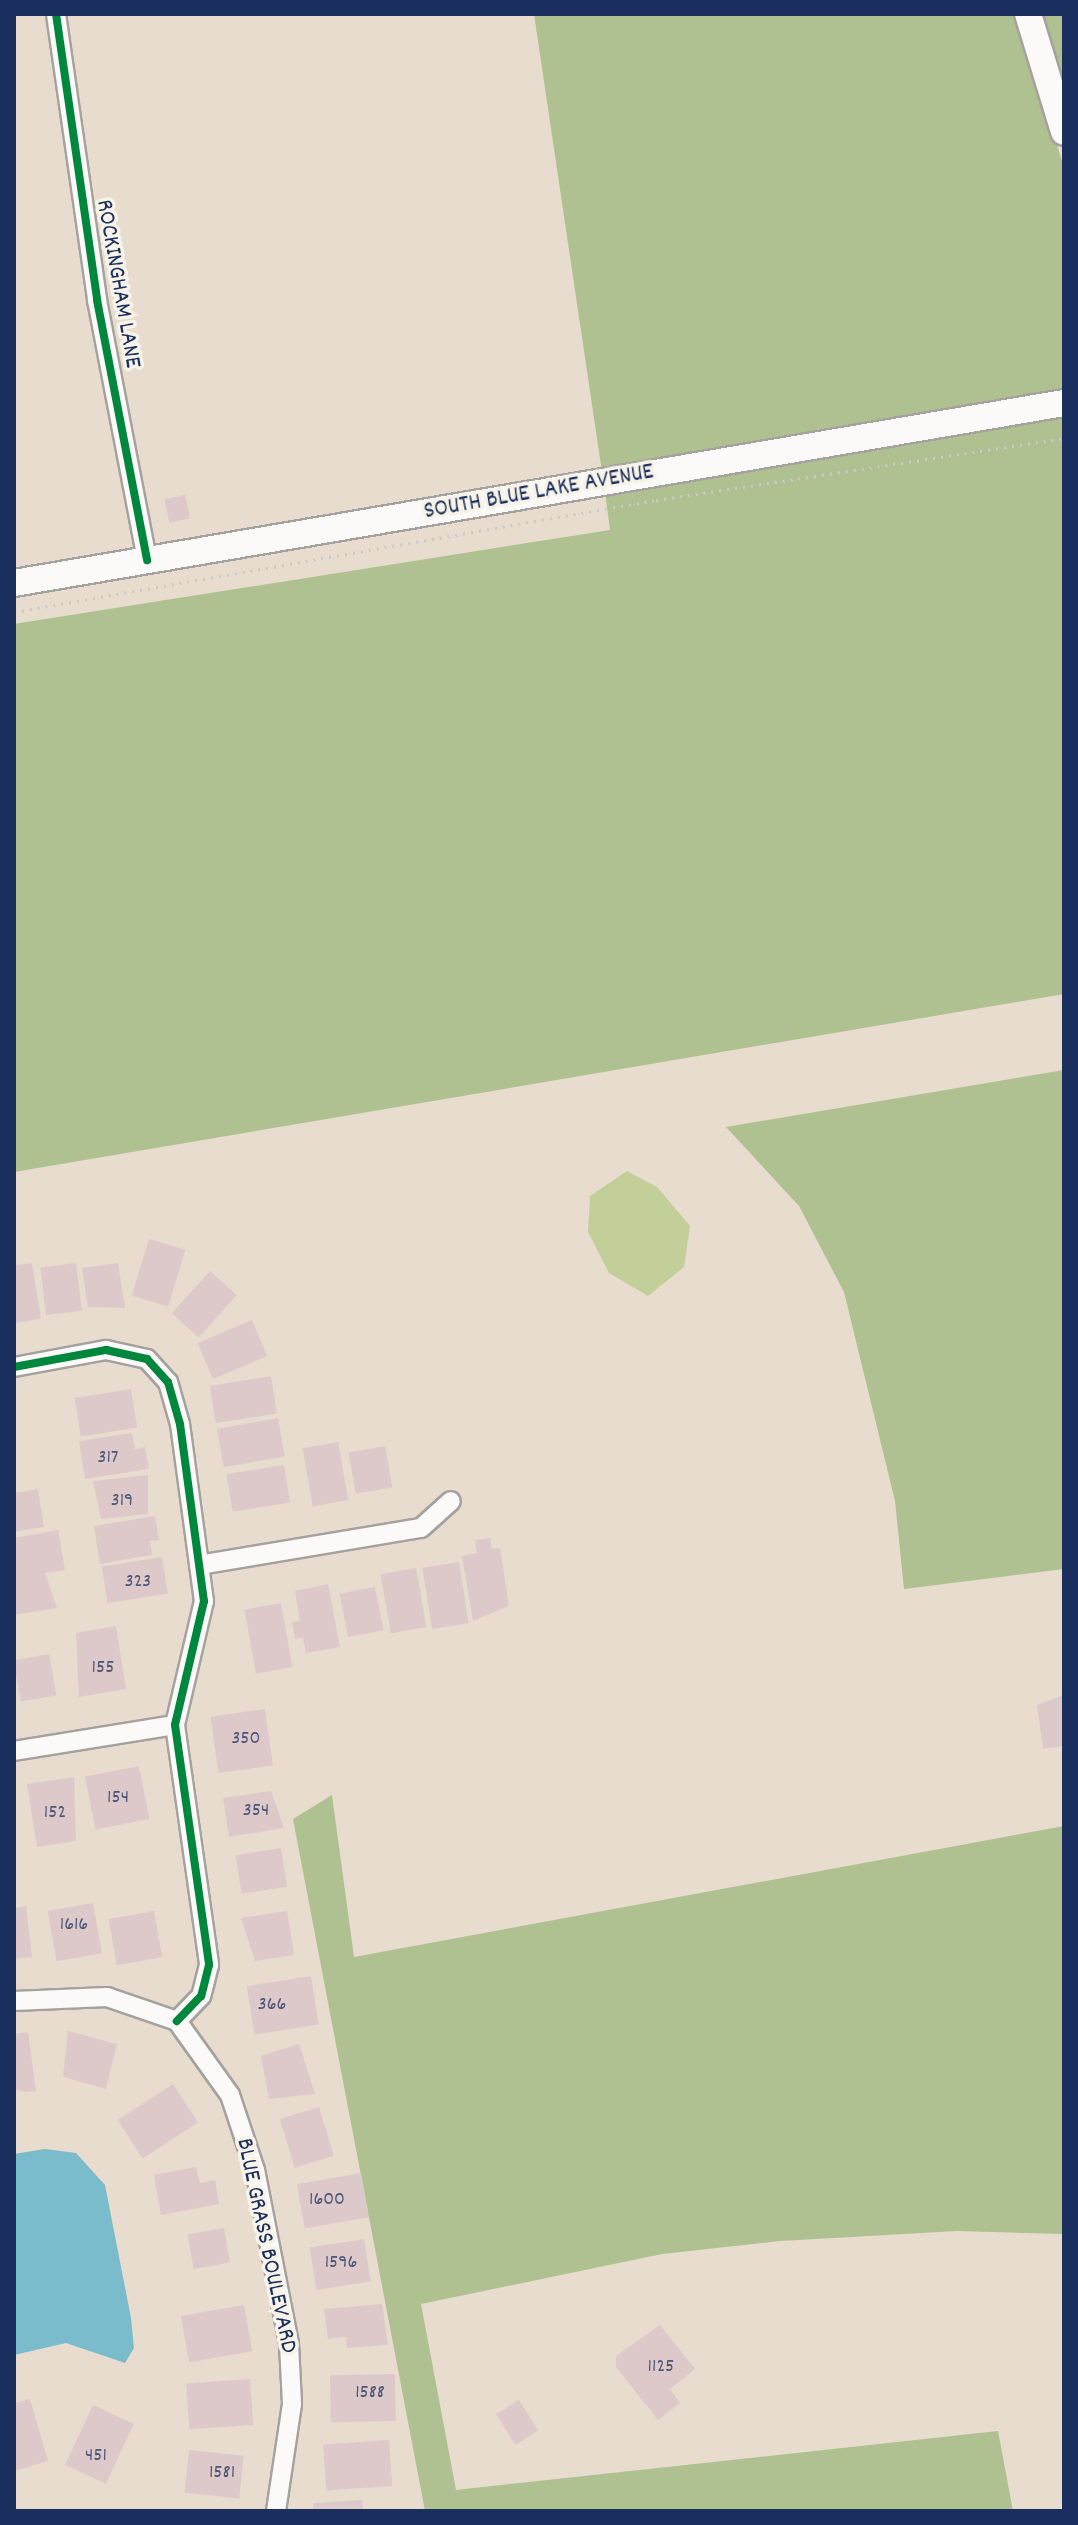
<!DOCTYPE html>
<style>
body{margin:0}
#map{position:relative;width:1078px;height:2525px;overflow:hidden;background:#e7dccd;font-family:Dekko,sans-serif}
div>[style]{position:absolute}
[style*='--x']{left:calc(var(--x)*1px);top:calc(var(--y)*1px);width:calc(var(--w)*1px);rotate:calc(var(--a)*1deg)}
.green>*{inset:0;background:#c2cf98}
.forest>*{inset:0;background:#afc091}
.water>*{inset:0;background:#7abbcc}
.building>*{inset:0;background:#dec9ca;transform-origin:0 0}
.path>*{height:3px;margin-top:-1.5px;transform-origin:0;background:repeating-linear-gradient(90deg,#cbc9ca 0 2px,transparent 0 8px)}
.roads{filter:drop-shadow(2px 0 #a5a19e) drop-shadow(-2px 0 #a5a19e) drop-shadow(0 2px #a5a19e) drop-shadow(0 -2px #a5a19e)}
.minor>*{height:18px;margin:-9px;padding:0 9px;transform-origin:9px;border-radius:9px;background:#fbfaf8}
.secondary>*{height:26px;margin:-13px;padding:0 13px;transform-origin:13px;border-radius:13px;background:#fbfaf8}
.cycleway>*{height:8px;margin:-4px;padding:0 4px;transform-origin:4px;border-radius:4px;background:#00873e}
span{translate:-50% -50%;white-space:nowrap;text-align:center;line-height:1.15;-webkit-text-stroke:7px #f7f3e8;paint-order:stroke}
.number-label{font-size:20px;color:#4c5679}
.number-label span{-webkit-text-stroke-width:0}
.street-label{font-size:24px;color:#1b2f5e}
.frame{position:absolute;inset:0;border:16px solid #1b2f5e;pointer-events:none}
</style>
<div id="map">
<div class="green">
<i style="clip-path:polygon(627px 1171px,657px 1187px,690px 1226px,684px 1267px,648px 1296px,609px 1273px,588px 1232px,590px 1196px)"></i>
</div>
<div class="forest">
<i style="clip-path:polygon(534px 14px,1017px 14px,1064px 168px,1064px 393px,602px 472px)"></i>
<i style="clip-path:polygon(1039px 14px,1064px 14px,1064px 94px)"></i>
<i style="clip-path:polygon(1064px 413px,1064px 994px,14px 1172px,14px 624px,610px 530px,605px 491px)"></i>
<i style="clip-path:polygon(1064px 1070px,1064px 1569px,904px 1589px,895px 1501px,844px 1292px,799px 1206px,726px 1127px)"></i>
<i style="clip-path:polygon(332px 1795px,354px 1957px,1064px 1826px,1064px 2234px,957px 2231px,780px 2241px,662px 2254px,421px 2304px,456px 2490px,998px 2431px,1013px 2511px,425px 2511px,293px 1819px)"></i>
</div>
<div class="water">
<i style="clip-path:polygon(45px 2149px,76px 2153px,105px 2185px,131px 2318px,134px 2348px,125px 2363px,66px 2343px,14px 2355px,14px 2154px)"></i>
</div>
<div class="building">
<i style="left:185px;top:495px;width:24px;height:21px;rotate:78deg"></i>
<i style="left:149px;top:1239px;width:38px;height:59px;rotate:17deg"></i>
<i style="clip-path:polygon(32px 1263px,41px 1319px,14px 1323px,14px 1265px)"></i>
<i style="left:76px;top:1263px;width:48px;height:36px;rotate:83deg"></i>
<i style="clip-path:polygon(118px 1263px,125px 1308px,88px 1307px,82px 1268px)"></i>
<i style="left:210px;top:1271px;width:36px;height:57px;rotate:42deg"></i>
<i style="left:252px;top:1320px;width:39px;height:59px;rotate:67deg"></i>
<i style="left:271px;top:1376px;width:38px;height:62px;rotate:81deg"></i>
<i style="left:131px;top:1389px;width:39px;height:57px;rotate:81deg"></i>
<i style="left:278px;top:1418px;width:39px;height:62px;rotate:80deg"></i>
<i style="clip-path:polygon(132px 1433px,135px 1449px,145px 1447px,149px 1469px,85px 1479px,79px 1441px)"></i>
<i style="left:338px;top:1442px;width:59px;height:36px;rotate:80deg"></i>
<i style="left:385px;top:1446px;width:42px;height:37px;rotate:80deg"></i>
<i style="left:284px;top:1465px;width:38px;height:58px;rotate:81deg"></i>
<i style="clip-path:polygon(148px 1475px,148px 1514px,101px 1519px,93px 1481px)"></i>
<i style="clip-path:polygon(38px 1489px,44px 1527px,14px 1532px,14px 1493px)"></i>
<i style="clip-path:polygon(155px 1516px,159px 1540px,150px 1541px,152px 1555px,100px 1564px,94px 1526px)"></i>
<i style="clip-path:polygon(58px 1530px,65px 1570px,45px 1573px,57px 1608px,14px 1615px,14px 1538px)"></i>
<i style="clip-path:polygon(490px 1538px,492px 1549px,500px 1548px,509px 1606px,473px 1621px,462px 1556px,477px 1553px,475px 1540px)"></i>
<i style="left:162px;top:1557px;width:37px;height:61px;rotate:81deg"></i>
<i style="left:459px;top:1562px;width:62px;height:37px;rotate:81deg"></i>
<i style="left:416px;top:1568px;width:60px;height:36px;rotate:80deg"></i>
<i style="clip-path:polygon(328px 1584px,340px 1647px,306px 1653px,303px 1638px,295px 1639px,292px 1622px,300px 1621px,295px 1591px)"></i>
<i style="left:375px;top:1587px;width:44px;height:36px;rotate:79deg"></i>
<i style="left:281px;top:1603px;width:65px;height:37px;rotate:80deg"></i>
<i style="clip-path:polygon(116px 1626px,126px 1689px,79px 1697px,76px 1633px)"></i>
<i style="left:49px;top:1654px;width:42px;height:36px;rotate:80deg"></i>
<i style="clip-path:polygon(1064px 1695px,1064px 1746px,1043px 1749px,1037px 1705px)"></i>
<i style="left:265px;top:1709px;width:57px;height:55px;rotate:82deg"></i>
<i style="left:139px;top:1766px;width:54px;height:55px;rotate:79deg"></i>
<i style="clip-path:polygon(74px 1777px,76px 1841px,37px 1847px,27px 1784px)"></i>
<i style="clip-path:polygon(271px 1791px,284px 1828px,229px 1837px,223px 1798px)"></i>
<i style="left:281px;top:1848px;width:39px;height:46px;rotate:81deg"></i>
<i style="left:93px;top:1903px;width:51px;height:46px;rotate:80deg"></i>
<i style="clip-path:polygon(26px 1906px,32px 1957px,14px 1959px,14px 1908px)"></i>
<i style="left:154px;top:1911px;width:47px;height:46px;rotate:80deg"></i>
<i style="clip-path:polygon(287px 1911px,294px 1955px,255px 1961px,241px 1918px)"></i>
<i style="left:311px;top:1976px;width:49px;height:65px;rotate:81deg"></i>
<i style="clip-path:polygon(68px 2031px,117px 2044px,106px 2089px,63px 2077px)"></i>
<i style="clip-path:polygon(28px 2032px,36px 2091px,25px 2092px,14px 2089px,14px 2034px)"></i>
<i style="clip-path:polygon(299px 2044px,315px 2094px,269px 2099px,261px 2056px)"></i>
<i style="left:173px;top:2084px;width:46px;height:66px;rotate:57deg"></i>
<i style="left:319px;top:2107px;width:51px;height:41px;rotate:73deg"></i>
<i style="clip-path:polygon(196px 2167px,200px 2183px,215px 2180px,219px 2204px,161px 2215px,154px 2175px)"></i>
<i style="left:361px;top:2173px;width:45px;height:65px;rotate:80deg"></i>
<i style="left:224px;top:2228px;width:35px;height:37px;rotate:80deg"></i>
<i style="left:364px;top:2239px;width:43px;height:55px;rotate:81deg"></i>
<i style="clip-path:polygon(382px 2304px,388px 2345px,347px 2348px,346px 2337px,328px 2339px,324px 2309px)"></i>
<i style="left:244px;top:2305px;width:47px;height:64px;rotate:80deg"></i>
<i style="clip-path:polygon(660px 2325px,695px 2369px,670px 2389px,680px 2403px,658px 2420px,616px 2367px,616px 2356px)"></i>
<i style="left:395px;top:2374px;width:47px;height:65px;rotate:89deg"></i>
<i style="left:250px;top:2379px;width:46px;height:64px;rotate:86deg"></i>
<i style="clip-path:polygon(30px 2399px,48px 2461px,14px 2471px,14px 2403px)"></i>
<i style="left:519px;top:2400px;width:36px;height:27px;rotate:58deg"></i>
<i style="left:93px;top:2405px;width:45px;height:66px;rotate:25deg"></i>
<i style="left:389px;top:2440px;width:46px;height:66px;rotate:86deg"></i>
<i style="left:189px;top:2450px;width:55px;height:43px;rotate:6deg"></i>
<i style="clip-path:polygon(362px 2500px,363px 2511px,314px 2511px,313px 2503px)"></i>
</div>
<div class="path">
<i style="--x:14;--y:612;--w:652;--a:-9.9"></i>
<i style="--x:656;--y:500;--w:413;--a:-8.6"></i>
</div>
<div class="roads">
<div class="minor">
<i style="--x:56;--y:14;--w:289;--a:81.8"></i>
<i style="--x:97;--y:300;--w:265;--a:79.1"></i>
<i style="--x:14;--y:1367;--w:94;--a:-10.5"></i>
<i style="--x:106;--y:1350;--w:42;--a:12.4"></i>
<i style="--x:147;--y:1359;--w:31;--a:48"></i>
<i style="--x:168;--y:1382;--w:44;--a:74.1"></i>
<i style="--x:180;--y:1424;--w:179;--a:82.3"></i>
<i style="--x:204;--y:1601;--w:127;--a:103.2"></i>
<i style="--x:175;--y:1725;--w:242;--a:81.9"></i>
<i style="--x:209;--y:1965;--w:32;--a:104"></i>
<i style="--x:201;--y:1996;--w:35;--a:134"></i>
<i style="--x:199;--y:1565;--w:225;--a:-9.5"></i>
<i style="--x:421;--y:1528;--w:40;--a:-42"></i>
<i style="--x:14;--y:1751;--w:163;--a:-9.2"></i>
<i style="--x:14;--y:2001;--w:93;--a:-2.5"></i>
<i style="--x:107;--y:1997;--w:74;--a:18.9"></i>
<i style="--x:177;--y:2021;--w:91;--a:54.4"></i>
<i style="--x:230;--y:2095;--w:79;--a:71.6"></i>
<i style="--x:255;--y:2170;--w:177;--a:78.9"></i>
<i style="--x:289;--y:2344;--w:60;--a:87.1"></i>
<i style="--x:292;--y:2404;--w:108;--a:98.5"></i>
</div>
<div class="secondary">
<i style="--x:1028;--y:14;--w:123;--a:73"></i>
<i style="--x:14;--y:583;--w:1065;--a:-9.73"></i>
</div>
</div>
<div class="cycleway">
<i style="--x:56;--y:14;--w:289;--a:81.8"></i>
<i style="--x:97;--y:300;--w:265;--a:79.1"></i>
<i style="--x:14;--y:1367;--w:94;--a:-10.5"></i>
<i style="--x:106;--y:1350;--w:42;--a:12.4"></i>
<i style="--x:147;--y:1359;--w:31;--a:48"></i>
<i style="--x:168;--y:1382;--w:44;--a:74.1"></i>
<i style="--x:180;--y:1424;--w:179;--a:82.3"></i>
<i style="--x:204;--y:1601;--w:127;--a:103.2"></i>
<i style="--x:175;--y:1725;--w:242;--a:81.9"></i>
<i style="--x:209;--y:1965;--w:32;--a:104"></i>
<i style="--x:201;--y:1996;--w:35;--a:134"></i>
</div>
<div class="number-label">
<span style="left:108px;top:1458px">317</span>
<span style="left:122px;top:1501px">319</span>
<span style="left:138px;top:1582px">323</span>
<span style="left:103px;top:1668px">155</span>
<span style="left:246px;top:1739px">350</span>
<span style="left:118px;top:1798px">154</span>
<span style="left:256px;top:1811px">354</span>
<span style="left:55px;top:1813px">152</span>
<span style="left:74px;top:1925px">1616</span>
<span style="left:272px;top:2005px">366</span>
<span style="left:327px;top:2200px">1600</span>
<span style="left:341px;top:2263px">1596</span>
<span style="left:661px;top:2367px">1125</span>
<span style="left:370px;top:2393px">1588</span>
<span style="left:96px;top:2456px">451</span>
<span style="left:222px;top:2473px">1581</span>
</div>
<div class="street-label">
<span style="left:117px;top:284px;rotate:80deg">ROCKINGHAM LANE</span>
<span style="left:539px;top:493px;rotate:-10deg">SOUTH BLUE LAKE AVENUE</span>
<span style="left:265px;top:2246px;rotate:78deg">BLUE GRASS BOULEVARD</span>
</div>
<div class="frame"></div>
</div>
